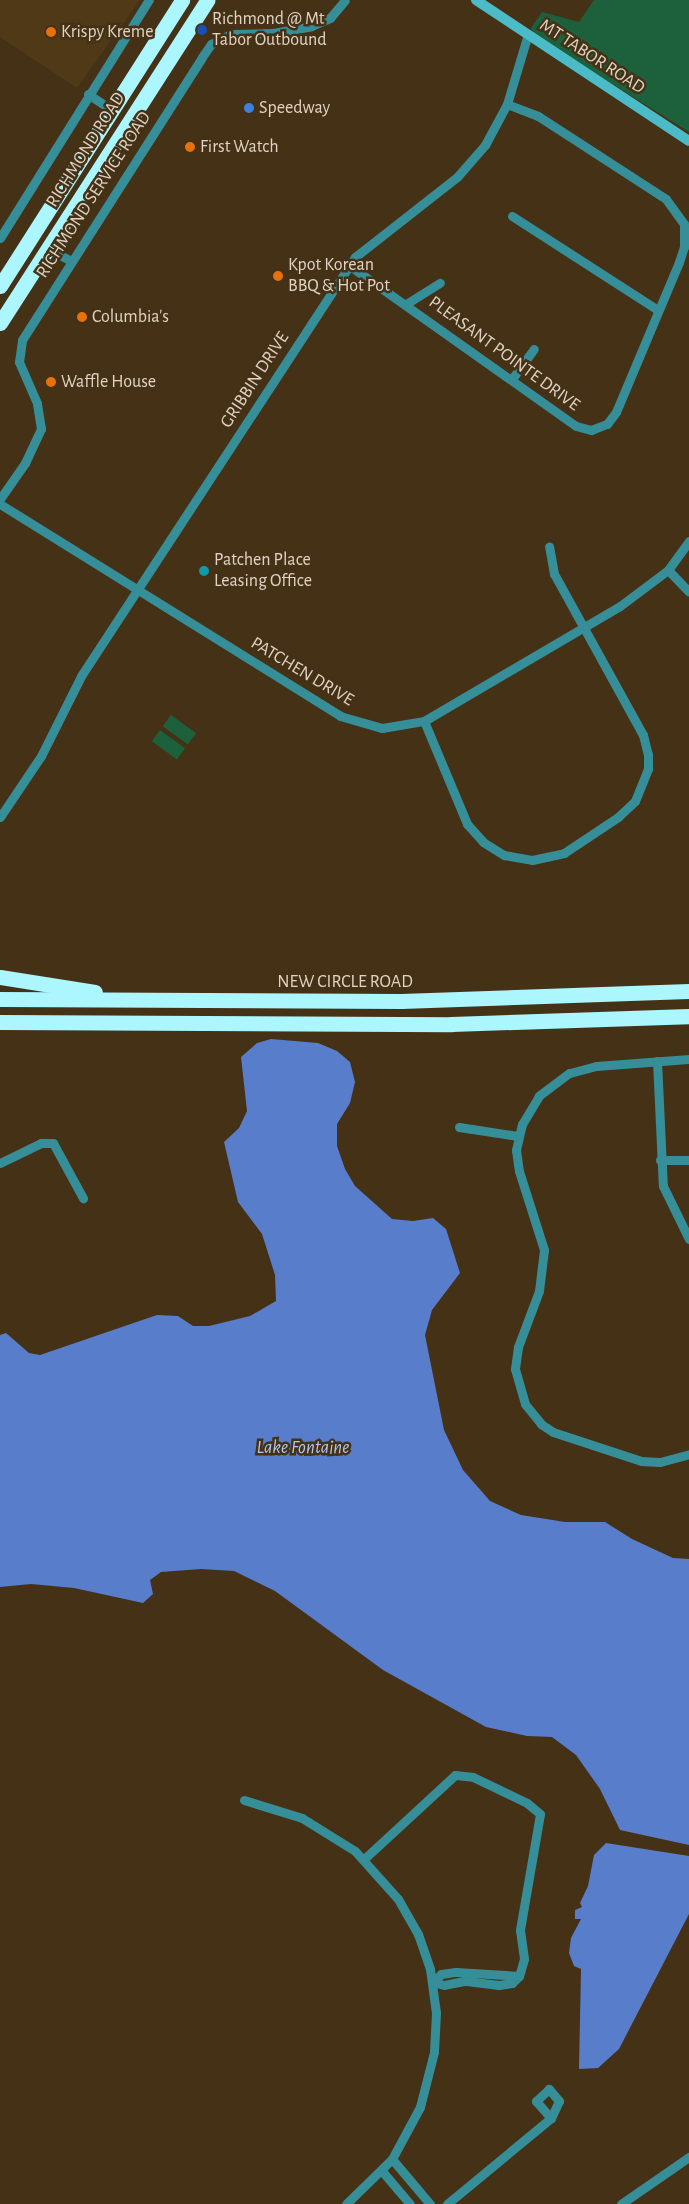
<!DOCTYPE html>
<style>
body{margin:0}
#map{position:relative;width:689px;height:2204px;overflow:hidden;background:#443116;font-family:"Alegreya Sans",sans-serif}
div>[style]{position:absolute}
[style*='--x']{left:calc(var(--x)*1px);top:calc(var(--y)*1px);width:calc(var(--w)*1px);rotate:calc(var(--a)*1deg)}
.built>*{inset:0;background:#503917}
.green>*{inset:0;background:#1c613b;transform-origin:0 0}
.water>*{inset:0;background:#587dcb}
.street>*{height:9px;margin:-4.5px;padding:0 4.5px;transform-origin:4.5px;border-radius:4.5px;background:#358e98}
.secondary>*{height:10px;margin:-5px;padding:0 5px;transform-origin:5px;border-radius:5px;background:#4bbbc8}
.highway>*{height:15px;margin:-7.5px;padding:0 7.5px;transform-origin:7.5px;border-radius:7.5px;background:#abf6ff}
.dots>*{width:14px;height:14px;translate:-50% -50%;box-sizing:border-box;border:2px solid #443116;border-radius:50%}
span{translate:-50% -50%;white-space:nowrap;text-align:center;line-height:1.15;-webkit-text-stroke:5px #443116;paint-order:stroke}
.poi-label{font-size:18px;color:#e0d3c4}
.left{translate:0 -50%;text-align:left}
.street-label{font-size:18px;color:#e0d3c4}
.water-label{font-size:19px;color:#b2c7f0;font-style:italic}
</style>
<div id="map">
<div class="built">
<i style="clip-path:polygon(0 0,140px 0,77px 88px,0 37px)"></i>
</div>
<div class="green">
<i style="clip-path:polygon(594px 0,689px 0,689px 132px,534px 35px,531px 28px,542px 12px,579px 22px)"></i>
<i style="left:171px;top:715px;width:31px;height:14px;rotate:36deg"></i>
<i style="left:160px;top:730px;width:31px;height:14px;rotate:36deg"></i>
</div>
<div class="water">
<i style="clip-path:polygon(271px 1039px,318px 1043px,337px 1051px,350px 1062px,355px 1082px,350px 1103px,337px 1124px,337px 1146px,345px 1169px,355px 1186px,392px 1219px,413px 1221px,433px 1218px,446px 1229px,460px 1273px,432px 1310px,425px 1335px,444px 1430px,463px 1470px,490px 1501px,521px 1515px,565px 1522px,605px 1522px,632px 1539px,673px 1558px,689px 1559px,689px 1845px,620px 1830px,600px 1789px,576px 1755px,552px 1737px,527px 1736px,486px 1727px,383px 1670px,275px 1591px,234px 1571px,201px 1569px,161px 1572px,150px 1580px,153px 1594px,143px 1603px,74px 1588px,31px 1584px,0 1587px,0 1335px,6px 1333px,29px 1353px,40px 1355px,157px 1315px,178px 1316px,193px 1326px,209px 1326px,250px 1316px,276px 1301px,275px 1275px,262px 1234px,238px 1202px,224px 1142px,239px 1128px,247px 1111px,241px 1057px,257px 1043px)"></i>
<i style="clip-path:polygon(606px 1843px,689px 1856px,689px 1914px,619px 2049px,598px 2068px,579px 2069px,581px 1969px,574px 1966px,569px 1953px,571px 1938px,581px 1919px,575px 1919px,575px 1910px,582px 1907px,580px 1903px,588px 1886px,594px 1855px)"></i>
</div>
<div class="street">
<i style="--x:88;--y:94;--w:27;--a:34"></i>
<i style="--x:512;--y:216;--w:174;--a:32.8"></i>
<i style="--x:0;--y:238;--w:281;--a:-58"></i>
<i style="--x:46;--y:248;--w:28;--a:27"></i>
<i style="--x:350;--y:266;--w:277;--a:35.3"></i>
<i style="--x:576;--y:426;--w:16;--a:15"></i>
<i style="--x:591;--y:430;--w:17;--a:-21"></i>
<i style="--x:607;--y:424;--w:15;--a:-53"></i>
<i style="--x:616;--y:412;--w:163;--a:-67.2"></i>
<i style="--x:679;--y:262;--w:16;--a:-72"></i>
<i style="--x:684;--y:247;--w:23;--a:-90"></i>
<i style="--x:684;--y:224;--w:31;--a:-126"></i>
<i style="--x:666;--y:199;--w:153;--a:-147"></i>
<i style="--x:538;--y:116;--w:33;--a:-159"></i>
<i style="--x:406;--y:304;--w:40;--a:-32"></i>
<i style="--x:512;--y:379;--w:37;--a:-54"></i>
<i style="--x:0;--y:499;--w:44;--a:-55.2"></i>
<i style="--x:25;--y:463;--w:38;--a:-65"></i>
<i style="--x:41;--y:429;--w:26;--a:-99"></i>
<i style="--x:37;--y:403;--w:45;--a:-113.7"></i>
<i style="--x:19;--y:362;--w:22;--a:-82"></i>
<i style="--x:22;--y:340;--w:335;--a:-57.5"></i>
<i style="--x:202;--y:57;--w:16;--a:-55"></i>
<i style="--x:211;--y:44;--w:22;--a:-27"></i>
<i style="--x:231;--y:34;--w:42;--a:-1.4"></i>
<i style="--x:273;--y:33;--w:39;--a:-10"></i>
<i style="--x:311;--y:26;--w:21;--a:-23"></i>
<i style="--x:330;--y:18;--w:23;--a:-50"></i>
<i style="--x:0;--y:504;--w:401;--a:31.9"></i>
<i style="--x:340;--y:716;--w:44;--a:15.9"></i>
<i style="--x:382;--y:728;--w:43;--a:-9.5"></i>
<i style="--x:424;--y:721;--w:227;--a:-30.4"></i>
<i style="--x:620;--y:606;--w:60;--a:-36.9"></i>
<i style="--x:668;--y:570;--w:36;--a:-54"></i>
<i style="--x:668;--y:570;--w:30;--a:46"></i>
<i style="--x:424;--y:721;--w:112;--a:67.3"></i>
<i style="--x:467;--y:824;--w:24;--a:48"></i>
<i style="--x:483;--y:842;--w:25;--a:32"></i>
<i style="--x:504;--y:855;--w:28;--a:10"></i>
<i style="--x:532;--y:860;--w:33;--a:-12"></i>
<i style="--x:564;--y:853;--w:65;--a:-33.7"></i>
<i style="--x:618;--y:817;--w:23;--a:-43"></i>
<i style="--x:635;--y:801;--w:35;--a:-68"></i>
<i style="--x:648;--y:769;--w:14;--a:-90"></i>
<i style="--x:648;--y:755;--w:21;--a:-104"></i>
<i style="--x:643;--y:735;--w:184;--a:-118.9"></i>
<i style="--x:554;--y:574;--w:28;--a:-100"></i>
<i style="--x:0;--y:817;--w:73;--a:-56.1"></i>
<i style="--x:41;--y:756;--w:89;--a:-63.4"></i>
<i style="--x:81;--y:676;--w:501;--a:-56.82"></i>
<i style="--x:355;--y:257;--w:130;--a:-38.1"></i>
<i style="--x:457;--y:177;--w:43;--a:-48.8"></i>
<i style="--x:485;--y:145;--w:47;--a:-61.8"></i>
<i style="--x:507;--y:104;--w:73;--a:-73.3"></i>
<i style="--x:689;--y:1059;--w:93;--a:175.7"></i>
<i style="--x:596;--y:1066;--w:28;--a:165"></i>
<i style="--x:569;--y:1073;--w:38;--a:143"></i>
<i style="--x:539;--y:1096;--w:33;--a:121"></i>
<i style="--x:522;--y:1124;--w:27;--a:103"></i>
<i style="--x:516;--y:1150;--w:21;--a:82"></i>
<i style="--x:519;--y:1171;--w:83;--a:72.4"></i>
<i style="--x:544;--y:1250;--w:41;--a:97"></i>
<i style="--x:539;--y:1291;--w:60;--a:110.6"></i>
<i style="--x:518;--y:1347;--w:22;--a:98"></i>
<i style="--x:515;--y:1369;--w:36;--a:74"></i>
<i style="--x:525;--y:1404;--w:26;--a:51"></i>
<i style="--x:541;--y:1424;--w:14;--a:34"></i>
<i style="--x:553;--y:1432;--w:93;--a:18.2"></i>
<i style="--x:641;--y:1461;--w:19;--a:3"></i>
<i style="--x:660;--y:1462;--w:30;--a:-15"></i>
<i style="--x:657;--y:1061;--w:125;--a:87.3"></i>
<i style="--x:663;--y:1186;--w:59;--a:63.9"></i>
<i style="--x:459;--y:1127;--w:60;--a:8.7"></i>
<i style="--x:660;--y:1160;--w:29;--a:0"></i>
<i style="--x:0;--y:1163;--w:46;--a:-26"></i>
<i style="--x:41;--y:1143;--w:12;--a:0"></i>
<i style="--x:53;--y:1143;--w:63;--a:61.4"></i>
<i style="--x:244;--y:1800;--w:61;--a:17.2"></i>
<i style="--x:302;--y:1818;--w:62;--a:31.9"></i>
<i style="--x:355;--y:1851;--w:64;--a:48.1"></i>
<i style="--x:398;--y:1899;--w:40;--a:60.3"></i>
<i style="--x:418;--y:1934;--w:37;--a:71"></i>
<i style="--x:430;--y:1969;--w:44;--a:82.2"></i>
<i style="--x:436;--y:2013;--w:39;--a:93"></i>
<i style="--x:434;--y:2052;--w:57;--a:104.3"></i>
<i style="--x:420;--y:2107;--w:59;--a:118.3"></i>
<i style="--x:392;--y:2159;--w:64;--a:135.6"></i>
<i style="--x:364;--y:1859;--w:124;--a:-42.7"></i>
<i style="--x:455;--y:1775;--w:18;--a:6"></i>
<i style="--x:473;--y:1777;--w:60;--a:25.7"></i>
<i style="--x:527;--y:1803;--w:17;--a:40"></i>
<i style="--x:540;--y:1814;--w:118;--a:99.8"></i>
<i style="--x:520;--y:1930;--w:29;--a:82"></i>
<i style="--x:524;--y:1959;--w:18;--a:106"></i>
<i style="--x:519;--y:1976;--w:10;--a:135"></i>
<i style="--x:512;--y:1983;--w:13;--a:171"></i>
<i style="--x:499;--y:1985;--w:35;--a:-173"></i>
<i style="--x:464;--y:1981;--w:20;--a:169"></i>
<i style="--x:444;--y:1985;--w:11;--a:-165"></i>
<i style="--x:433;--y:1982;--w:11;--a:-45"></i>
<i style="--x:441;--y:1974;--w:15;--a:-8"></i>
<i style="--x:456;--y:1972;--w:63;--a:3.6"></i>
<i style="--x:392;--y:2159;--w:59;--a:49.8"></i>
<i style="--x:382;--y:2171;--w:43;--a:49.7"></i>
<i style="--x:447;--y:2204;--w:135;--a:-39.6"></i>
<i style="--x:551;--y:2118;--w:19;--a:-65"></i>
<i style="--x:559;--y:2101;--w:16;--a:-130"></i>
<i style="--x:549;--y:2089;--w:18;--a:137"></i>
<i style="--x:536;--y:2101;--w:23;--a:49"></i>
<i style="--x:621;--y:2204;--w:83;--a:-34.7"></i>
</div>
<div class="secondary">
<i style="--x:476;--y:0;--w:255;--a:33.5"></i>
</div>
<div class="highway">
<i style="--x:0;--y:286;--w:339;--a:-57.5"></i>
<i style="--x:0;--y:323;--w:384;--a:-57.3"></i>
<i style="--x:0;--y:977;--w:96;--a:9"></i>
<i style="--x:0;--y:999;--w:401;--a:0.3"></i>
<i style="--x:401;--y:1001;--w:288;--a:-2"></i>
<i style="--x:0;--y:1022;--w:451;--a:0.3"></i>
<i style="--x:451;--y:1024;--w:238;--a:-1.9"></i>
</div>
<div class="dots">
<i style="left:202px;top:30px;background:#1a4fb4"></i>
<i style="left:51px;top:32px;background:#e8710a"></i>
<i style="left:249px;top:108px;background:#3f7fe0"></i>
<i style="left:190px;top:147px;background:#e8710a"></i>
<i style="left:278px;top:276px;background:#e8710a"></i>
<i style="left:82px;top:317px;background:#e8710a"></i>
<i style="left:51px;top:382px;background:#e8710a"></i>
<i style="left:204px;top:571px;background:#0f9aa8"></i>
</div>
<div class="poi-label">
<span class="left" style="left:212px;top:30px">Richmond @ Mt<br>Tabor Outbound</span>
<span class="left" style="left:61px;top:32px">Krispy Kreme</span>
<span class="left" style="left:259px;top:108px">Speedway</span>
<span class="left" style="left:200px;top:147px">First Watch</span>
<span class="left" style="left:288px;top:276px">Kpot Korean<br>BBQ &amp; Hot Pot</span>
<span class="left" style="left:92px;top:317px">Columbia's</span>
<span class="left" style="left:61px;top:382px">Waffle House</span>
<span class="left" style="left:214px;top:571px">Patchen Place<br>Leasing Office</span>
</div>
<div class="street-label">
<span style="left:592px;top:57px;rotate:33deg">MT TABOR ROAD</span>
<span style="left:86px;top:150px;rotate:-58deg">RICHMOND ROAD</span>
<span style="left:94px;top:195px;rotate:-57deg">RICHMOND SERVICE ROAD</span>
<span style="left:504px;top:354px;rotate:36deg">PLEASANT POINTE DRIVE</span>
<span style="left:255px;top:380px;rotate:-57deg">GRIBBIN DRIVE</span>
<span style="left:302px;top:672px;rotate:31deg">PATCHEN DRIVE</span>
<span style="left:345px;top:982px">NEW CIRCLE ROAD</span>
</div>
<div class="water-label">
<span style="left:303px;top:1448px">Lake Fontaine</span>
</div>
</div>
